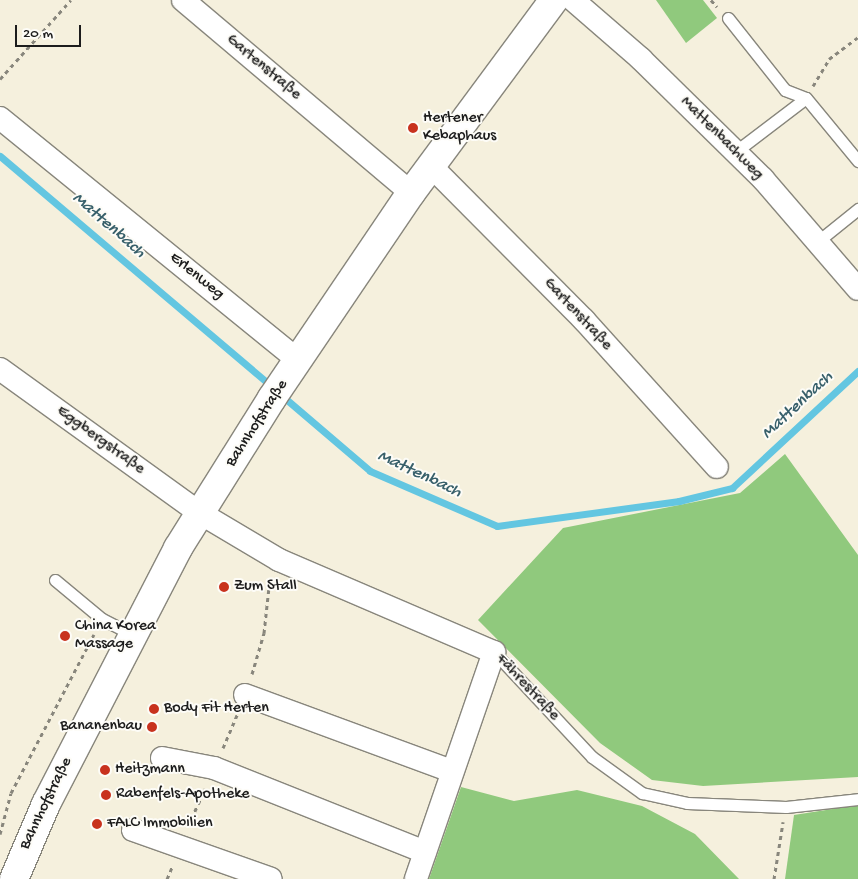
<!DOCTYPE html>
<meta charset="utf-8">
<style>
body{margin:0}
#map{position:relative;width:858px;height:879px;overflow:hidden;background:#f5f0dd;font-family:"Gochi Hand",sans-serif}
div>[style]{position:absolute}
[style*='--x']{left:calc(var(--x)*1px);top:calc(var(--y)*1px);width:calc(var(--w)*1px);rotate:calc(var(--a)*1deg)}
.green>*{inset:0;background:#90c97d}
.stream>*{height:7px;margin:-3.5px;padding:0 3.5px;transform-origin:3.5px;border-radius:3.5px;background:#63c6e1}
.path>*{height:3px;margin-top:-1.5px;transform-origin:0;background:repeating-linear-gradient(90deg,#88867c 0 4px,transparent 0 8px)}
.roads{filter:drop-shadow(1px 0 #88867c) drop-shadow(-1px 0 #88867c) drop-shadow(0 1px #88867c) drop-shadow(0 -1px #88867c)}
.service>*{height:11px;margin:-5.5px;padding:0 5.5px;transform-origin:5.5px;border-radius:5.5px;background:#fff}
.minor>*{height:22px;margin:-11px;padding:0 11px;transform-origin:11px;border-radius:11px;background:#fff}
.tertiary>*{height:28px;margin:-14px;padding:0 14px;transform-origin:14px;border-radius:14px;background:#fff}
.dots>*{width:14px;height:14px;translate:-50% -50%;box-sizing:border-box;border:2px solid #fdfcf7;border-radius:50%}
span{translate:-50% -50%;white-space:nowrap;text-align:center;line-height:1.15;-webkit-text-stroke:4px #fdfcf7;paint-order:stroke}
.street-label{font-size:16px;color:#1c1c1c}
.poi-label{font-size:16px;color:#1c1c1c}
.left{translate:0 -50%;text-align:left}
.right{translate:-100% -50%;text-align:right}
.water-label{font-size:18px;color:#38606b;font-style:italic}
.scale{position:absolute;left:15px;top:25px;width:66px;height:22px;box-sizing:border-box;border:2px solid #1c1c1c;border-top:0;padding-left:6px;font-size:15px;line-height:18px;white-space:nowrap;color:#1c1c1c;-webkit-text-stroke:4px #fdfcf7;paint-order:stroke}
</style>
<div id="map">
<div class="green">
<i style="clip-path:polygon(656px 0,703px 0,717px 18px,686px 43px)"></i>
<i style="clip-path:polygon(785px 454px,858px 555px,858px 777px,703px 786px,652px 780px,600px 743px,478px 620px,563px 528px,740px 493px)"></i>
<i style="clip-path:polygon(461px 787px,514px 801px,577px 790px,642px 806px,695px 834px,739px 879px,429px 879px)"></i>
<i style="clip-path:polygon(858px 805px,858px 879px,785px 879px,794px 815px)"></i>
</div>
<div class="stream">
<i style="--x:0;--y:156;--w:357;--a:40.3"></i>
<i style="--x:280;--y:394;--w:118;--a:40.5"></i>
<i style="--x:370;--y:471;--w:138;--a:23.4"></i>
<i style="--x:497;--y:526;--w:184;--a:-7.8"></i>
<i style="--x:679;--y:501;--w:55;--a:-13.8"></i>
<i style="--x:732;--y:488;--w:172;--a:-42.9"></i>
</div>
<div class="path">
<i style="--x:711;--y:0;--w:9;--a:49"></i>
<i style="--x:0;--y:79;--w:106;--a:-48.1"></i>
<i style="--x:813;--y:86;--w:31;--a:-59"></i>
<i style="--x:829;--y:59;--w:36;--a:-37"></i>
<i style="--x:252;--y:674;--w:43;--a:-73.7"></i>
<i style="--x:264;--y:633;--w:55;--a:-83.8"></i>
<i style="--x:223;--y:748;--w:36;--a:-67"></i>
<i style="--x:188;--y:826;--w:41;--a:-65.3"></i>
<i style="--x:0;--y:834;--w:42;--a:-75"></i>
<i style="--x:11;--y:793;--w:179;--a:-62.4"></i>
<i style="--x:167;--y:879;--w:13;--a:-67"></i>
<i style="--x:774;--y:879;--w:58;--a:-81"></i>
</div>
<div class="roads">
<div class="service">
<i style="--x:728;--y:18;--w:92;--a:51.6"></i>
<i style="--x:785;--y:90;--w:22;--a:21"></i>
<i style="--x:735;--y:152;--w:89;--a:-37.3"></i>
<i style="--x:806;--y:98;--w:82;--a:50.5"></i>
<i style="--x:817;--y:242;--w:53;--a:-38.8"></i>
<i style="--x:55;--y:580;--w:61;--a:39.7"></i>
<i style="--x:102;--y:619;--w:35;--a:27"></i>
<i style="--x:494;--y:652;--w:144;--a:47"></i>
<i style="--x:592;--y:757;--w:62;--a:35.8"></i>
<i style="--x:642;--y:793;--w:46;--a:12.5"></i>
<i style="--x:687;--y:803;--w:99;--a:2.3"></i>
<i style="--x:786;--y:807;--w:72;--a:-6.3"></i>
</div>
<div class="minor">
<i style="--x:183;--y:0;--w:299;--a:40.2"></i>
<i style="--x:573;--y:0;--w:90;--a:40.9"></i>
<i style="--x:641;--y:59;--w:171;--a:44.5"></i>
<i style="--x:763;--y:179;--w:145;--a:49.2"></i>
<i style="--x:0;--y:118;--w:385;--a:39.1"></i>
<i style="--x:432;--y:167;--w:216;--a:45.2"></i>
<i style="--x:584;--y:320;--w:198;--a:47.9"></i>
<i style="--x:0;--y:369;--w:246;--a:35.8"></i>
<i style="--x:200;--y:513;--w:92;--a:30.7"></i>
<i style="--x:279;--y:560;--w:234;--a:23.2"></i>
<i style="--x:494;--y:652;--w:240;--a:109"></i>
<i style="--x:245;--y:695;--w:221;--a:20.2"></i>
<i style="--x:162;--y:758;--w:53;--a:10.9"></i>
<i style="--x:214;--y:768;--w:227;--a:21.7"></i>
<i style="--x:133;--y:830;--w:146;--a:19.5"></i>
</div>
<div class="tertiary">
<i style="--x:14;--y:879;--w:82;--a:-66.9"></i>
<i style="--x:46;--y:804;--w:288;--a:-62.7"></i>
<i style="--x:178;--y:548;--w:177;--a:-57.9"></i>
<i style="--x:272;--y:398;--w:248;--a:-55.9"></i>
<i style="--x:411;--y:193;--w:240;--a:-53.5"></i>
</div>
</div>
<div class="dots">
<i style="left:413px;top:128px;background:#c8321e"></i>
<i style="left:224px;top:587px;background:#c8321e"></i>
<i style="left:65px;top:636px;background:#c8321e"></i>
<i style="left:154px;top:709px;background:#c8321e"></i>
<i style="left:152px;top:727px;background:#c8321e"></i>
<i style="left:105px;top:770px;background:#c8321e"></i>
<i style="left:106px;top:795px;background:#c8321e"></i>
<i style="left:97px;top:824px;background:#c8321e"></i>
</div>
<div class="street-label">
<span style="left:263px;top:68px;rotate:40deg">Gartenstraße</span>
<span style="left:721px;top:139px;rotate:45deg">Mattenbachweg</span>
<span style="left:196px;top:277px;rotate:39deg">Erlenweg</span>
<span style="left:577px;top:315px;rotate:47deg">Gartenstraße</span>
<span style="left:258px;top:424px;rotate:-57deg">Bahnhofstraße</span>
<span style="left:100px;top:441px;rotate:36deg">Eggbergstraße</span>
<span style="left:527px;top:688px;rotate:47deg">Fährestraße</span>
<span style="left:47px;top:804px;rotate:-64deg">Bahnhofstraße</span>
</div>
<div class="poi-label">
<span class="left" style="left:423px;top:128px">Hertener<br>Kebaphaus</span>
<span class="left" style="left:234px;top:587px">Zum Stall</span>
<span class="left" style="left:75px;top:636px">China Korea<br>Massage</span>
<span class="left" style="left:164px;top:709px">Body Fit Herten</span>
<span class="right" style="left:142px;top:727px">Bananenbau</span>
<span class="left" style="left:115px;top:770px">Heitzmann</span>
<span class="left" style="left:116px;top:795px">Rabenfels-Apotheke</span>
<span class="left" style="left:107px;top:824px">FALC Immobilien</span>
</div>
<div class="water-label">
<span style="left:108px;top:226px;rotate:41deg">Mattenbach</span>
<span style="left:798px;top:406px;rotate:-43deg">Mattenbach</span>
<span style="left:419px;top:475px;rotate:25deg">Mattenbach</span>
</div>
<div class="scale">20 m</div>
</div>
